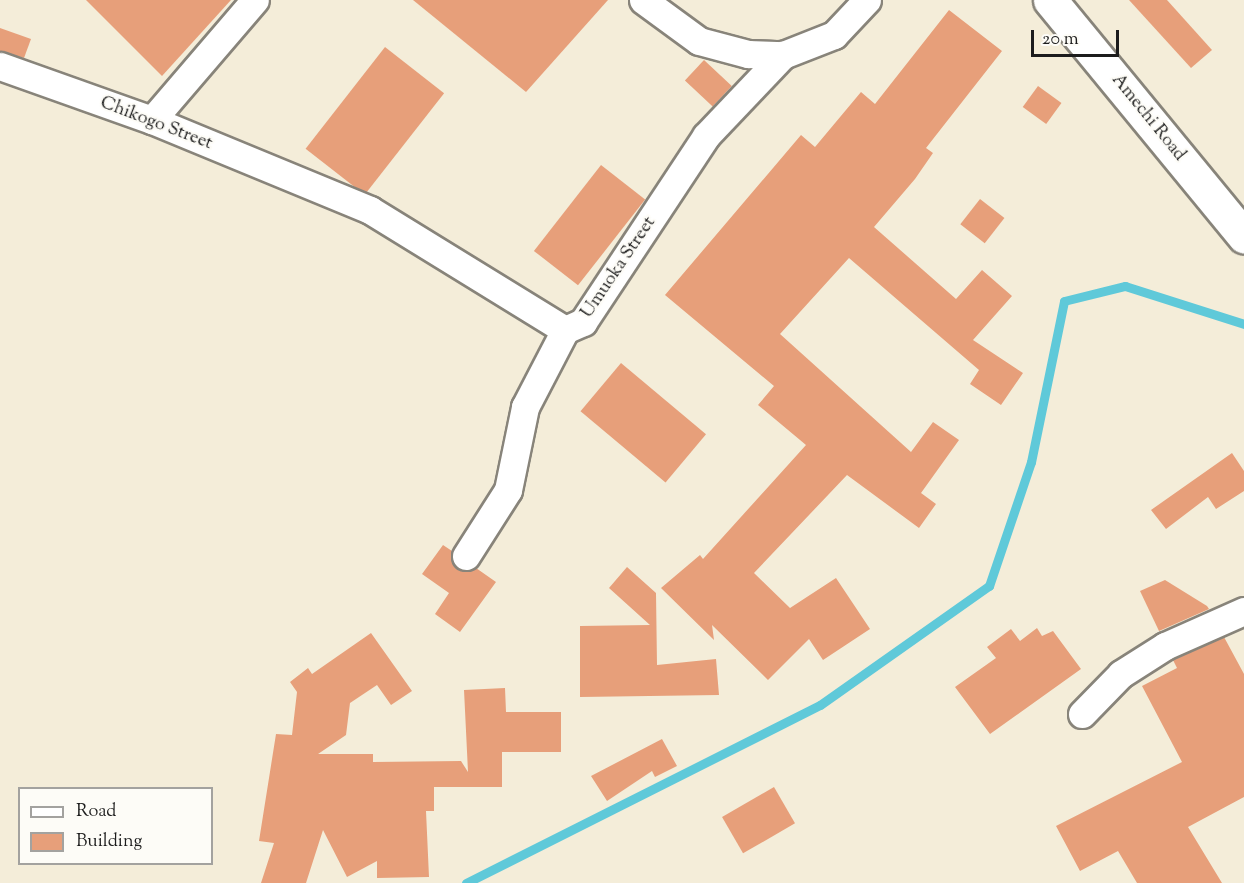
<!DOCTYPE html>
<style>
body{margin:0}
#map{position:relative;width:1244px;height:883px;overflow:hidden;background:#f4edd9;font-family:"Sorts Mill Goudy",serif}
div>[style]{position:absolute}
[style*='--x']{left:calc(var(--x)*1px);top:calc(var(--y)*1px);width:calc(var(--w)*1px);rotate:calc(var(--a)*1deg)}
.stream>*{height:9px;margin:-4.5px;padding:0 4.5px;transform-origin:4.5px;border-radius:4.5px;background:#5fc9d9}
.building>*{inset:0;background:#e79f7a;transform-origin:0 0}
.roads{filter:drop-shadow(2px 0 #88847a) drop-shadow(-2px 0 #88847a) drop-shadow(0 2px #88847a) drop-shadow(0 -2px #88847a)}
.minor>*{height:27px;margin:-13.5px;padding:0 13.5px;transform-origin:13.5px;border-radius:13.5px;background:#fff}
.secondary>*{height:33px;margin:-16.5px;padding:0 16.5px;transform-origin:16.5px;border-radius:16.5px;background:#fff}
span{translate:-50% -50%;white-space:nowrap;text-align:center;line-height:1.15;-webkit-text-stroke:4.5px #fdfcf7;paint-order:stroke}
.street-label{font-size:18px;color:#1c1c1c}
.legend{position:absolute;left:18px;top:787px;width:195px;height:78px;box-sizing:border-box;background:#fdfcf7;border:2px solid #a3a29f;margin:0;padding:8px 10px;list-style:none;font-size:18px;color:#1c1c1c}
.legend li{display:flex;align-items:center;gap:12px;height:30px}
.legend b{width:30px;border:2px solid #a3a29f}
.scale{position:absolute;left:1031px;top:30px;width:88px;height:27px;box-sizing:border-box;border:3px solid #1c1c1c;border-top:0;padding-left:8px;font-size:18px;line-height:21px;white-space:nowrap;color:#1c1c1c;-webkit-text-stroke:4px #fdfcf7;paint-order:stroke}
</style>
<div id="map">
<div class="stream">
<i style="--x:466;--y:883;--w:396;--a:-26.7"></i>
<i style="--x:820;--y:705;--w:207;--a:-35.2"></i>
<i style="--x:989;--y:586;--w:131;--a:-71.3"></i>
<i style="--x:1031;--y:462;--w:164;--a:-78.4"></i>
<i style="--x:1064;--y:301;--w:63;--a:-13.8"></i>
<i style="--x:1125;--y:286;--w:125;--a:17.7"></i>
</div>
<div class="building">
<i style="clip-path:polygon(86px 0,231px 0,162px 76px)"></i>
<i style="clip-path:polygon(413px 0,608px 0,526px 92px)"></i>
<i style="clip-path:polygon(1129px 0,1167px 0,1212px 50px,1191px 68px)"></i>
<i style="clip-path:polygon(949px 10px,1002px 51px,926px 148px,933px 153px,915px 179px,874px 227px,956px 299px,982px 270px,1012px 296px,973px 340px,1023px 373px,1001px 405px,970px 384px,979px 370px,849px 258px,780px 334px,911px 452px,933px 422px,959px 440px,921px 493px,936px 504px,919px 528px,847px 475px,754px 573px,790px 608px,836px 578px,870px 629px,823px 660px,809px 639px,768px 680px,712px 625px,714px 640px,661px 588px,700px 555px,703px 559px,806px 445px,758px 405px,774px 386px,665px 295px,801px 135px,815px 147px,861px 92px,875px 104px)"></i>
<i style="clip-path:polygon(0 28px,31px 39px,24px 58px,0 51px)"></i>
<i style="left:385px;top:47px;width:75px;height:129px;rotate:38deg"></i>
<i style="left:704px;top:60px;width:38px;height:28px;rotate:43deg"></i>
<i style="left:1038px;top:86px;width:29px;height:26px;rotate:36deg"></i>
<i style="left:601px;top:165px;width:56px;height:109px;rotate:38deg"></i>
<i style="left:980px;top:199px;width:31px;height:32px;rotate:38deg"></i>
<i style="left:621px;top:363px;width:111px;height:63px;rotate:40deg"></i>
<i style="clip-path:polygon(1232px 453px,1244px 471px,1244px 491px,1216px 509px,1208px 497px,1166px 529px,1151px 510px)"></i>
<i style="clip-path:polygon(443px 545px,452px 551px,457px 569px,476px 568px,496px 582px,460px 632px,435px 614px,449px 593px,422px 574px)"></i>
<i style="clip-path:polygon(627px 567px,656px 593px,657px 665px,716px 659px,719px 695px,580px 697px,580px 626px,650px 625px,609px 588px)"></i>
<i style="clip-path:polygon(1165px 580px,1207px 606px,1209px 609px,1159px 631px,1140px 591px)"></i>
<i style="clip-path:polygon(1037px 628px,1042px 636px,1053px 631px,1081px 669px,990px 734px,955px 687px,996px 658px,987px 647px,1011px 629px,1020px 641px)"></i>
<i style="clip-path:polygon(371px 633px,412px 691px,391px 705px,377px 685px,350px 703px,346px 735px,318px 754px,373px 754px,373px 762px,461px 761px,468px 772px,464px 690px,505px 688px,506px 712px,561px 712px,561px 752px,502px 752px,502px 787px,434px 787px,434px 811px,426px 811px,429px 877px,377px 878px,377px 861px,347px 877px,323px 830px,306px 883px,261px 883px,274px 843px,259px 841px,276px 734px,292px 735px,297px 692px,290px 682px,308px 668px,312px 674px)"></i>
<i style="clip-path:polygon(1224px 637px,1244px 674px,1244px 797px,1188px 827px,1222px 883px,1137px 883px,1118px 851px,1080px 871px,1056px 826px,1182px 762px,1142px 686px,1177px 668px,1173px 660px)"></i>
<i style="clip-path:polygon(662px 739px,677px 766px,655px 777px,652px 771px,607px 801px,591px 776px)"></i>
<i style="left:774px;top:787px;width:42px;height:60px;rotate:60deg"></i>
</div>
<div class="roads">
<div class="minor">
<i style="--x:643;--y:0;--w:69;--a:36.2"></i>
<i style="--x:699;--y:41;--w:51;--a:14.9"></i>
<i style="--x:748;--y:54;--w:35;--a:2"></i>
<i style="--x:783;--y:55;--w:55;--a:-21.4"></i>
<i style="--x:834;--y:35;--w:48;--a:-46.7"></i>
<i style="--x:0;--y:66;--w:161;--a:19.6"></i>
<i style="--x:152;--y:120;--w:236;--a:22.4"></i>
<i style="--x:370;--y:210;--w:229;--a:31.6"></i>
<i style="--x:565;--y:330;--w:20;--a:-24"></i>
<i style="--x:583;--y:322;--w:223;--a:-56.5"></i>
<i style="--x:706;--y:136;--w:112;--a:-46.5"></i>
<i style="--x:152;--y:120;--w:158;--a:-49.4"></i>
<i style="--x:466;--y:556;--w:78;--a:-57.5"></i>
<i style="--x:508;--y:490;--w:85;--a:-78.4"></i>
<i style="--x:525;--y:407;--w:87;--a:-62.5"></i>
<i style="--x:1082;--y:714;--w:56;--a:-45.7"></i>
<i style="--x:1121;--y:674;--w:52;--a:-32.5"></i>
<i style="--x:1165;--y:646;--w:86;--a:-23.9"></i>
</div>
<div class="secondary">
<i style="--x:1050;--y:0;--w:306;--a:50.6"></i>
</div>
</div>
<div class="street-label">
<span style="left:1148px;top:118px;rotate:51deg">Amechi Road</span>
<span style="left:156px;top:124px;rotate:21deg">Chikogo Street</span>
<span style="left:619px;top:268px;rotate:-56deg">Umuoka Street</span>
</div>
<ul class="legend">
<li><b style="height:8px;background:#fff"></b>Road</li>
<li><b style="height:16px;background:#e79f7a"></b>Building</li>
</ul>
<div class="scale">20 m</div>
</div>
